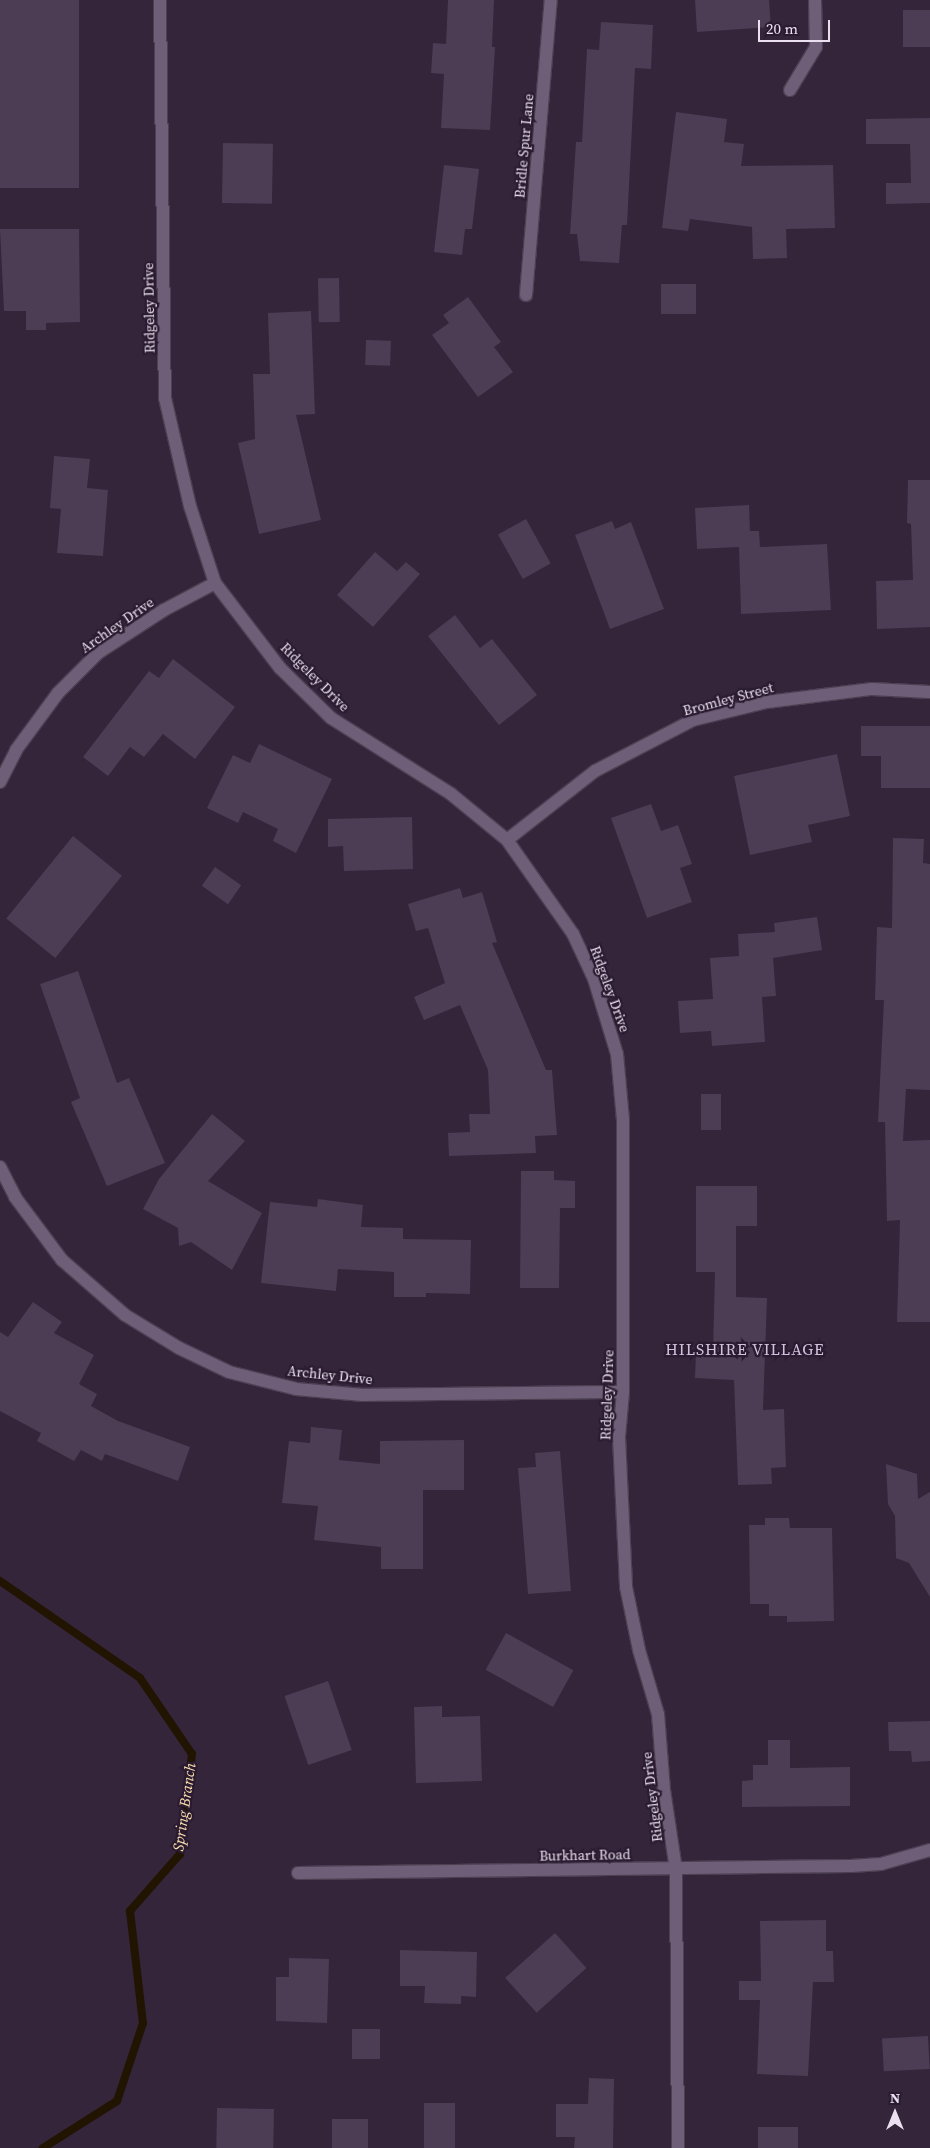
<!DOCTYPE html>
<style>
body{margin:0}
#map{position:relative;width:930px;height:2148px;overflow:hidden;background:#34253b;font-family:"Source Serif 4",serif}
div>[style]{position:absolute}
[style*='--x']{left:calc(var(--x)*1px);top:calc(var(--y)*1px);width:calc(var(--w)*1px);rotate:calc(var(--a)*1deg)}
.stream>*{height:8px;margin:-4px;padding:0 4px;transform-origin:4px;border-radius:4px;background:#211400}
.building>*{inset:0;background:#4c3c54;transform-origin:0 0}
.roads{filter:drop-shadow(1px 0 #4d4053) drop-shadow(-1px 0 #4d4053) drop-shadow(0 1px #4d4053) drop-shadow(0 -1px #4d4053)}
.minor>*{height:12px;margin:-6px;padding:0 6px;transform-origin:6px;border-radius:6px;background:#6f5e78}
span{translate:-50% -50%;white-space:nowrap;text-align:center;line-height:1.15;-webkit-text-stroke:4.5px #2a1b31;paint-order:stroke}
.street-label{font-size:14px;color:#eae0ef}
.water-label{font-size:15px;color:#fadeae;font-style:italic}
.quarter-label{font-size:16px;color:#d3c0dd;letter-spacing:1px}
.north{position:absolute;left:870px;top:2088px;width:50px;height:50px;-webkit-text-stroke:4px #2a1b31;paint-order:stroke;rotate:0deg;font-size:14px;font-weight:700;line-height:20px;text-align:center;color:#eae0ef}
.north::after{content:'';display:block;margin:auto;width:18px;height:22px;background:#eae0ef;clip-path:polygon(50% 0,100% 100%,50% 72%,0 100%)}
.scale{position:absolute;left:758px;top:20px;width:72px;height:22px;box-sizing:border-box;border:2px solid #eae0ef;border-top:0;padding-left:6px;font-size:15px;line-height:18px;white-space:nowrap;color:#eae0ef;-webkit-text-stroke:4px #2a1b31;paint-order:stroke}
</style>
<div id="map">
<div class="stream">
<i style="--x:0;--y:1581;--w:170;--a:34.7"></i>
<i style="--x:140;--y:1678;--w:92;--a:55.6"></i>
<i style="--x:192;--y:1754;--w:101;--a:96.8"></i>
<i style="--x:180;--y:1854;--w:76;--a:131.3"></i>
<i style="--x:130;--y:1911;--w:113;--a:83.4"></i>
<i style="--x:143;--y:2023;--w:82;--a:108.4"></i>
<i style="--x:117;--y:2101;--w:88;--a:147.6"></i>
</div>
<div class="building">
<i style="left:0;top:0;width:79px;height:188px"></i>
<i style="clip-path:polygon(448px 0,494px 0,492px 47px,495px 47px,490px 130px,441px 128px,444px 74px,431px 73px,433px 43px,446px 44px)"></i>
<i style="clip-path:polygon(695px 0,769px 0,771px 27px,697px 32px)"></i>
<i style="left:930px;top:10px;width:37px;height:27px;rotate:90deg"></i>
<i style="clip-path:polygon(601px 22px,653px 25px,651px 69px,635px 68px,627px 225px,622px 225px,619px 263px,580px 261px,577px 234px,570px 234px,576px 142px,582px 142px,587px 49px,599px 50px)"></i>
<i style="clip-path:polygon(676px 112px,727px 119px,724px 142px,744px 144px,741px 166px,833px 165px,835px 228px,786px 229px,787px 258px,753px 259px,752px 227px,690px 219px,688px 231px,662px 228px)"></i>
<i style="clip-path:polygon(930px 118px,930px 203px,886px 204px,886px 183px,911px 183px,910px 144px,866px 144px,866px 119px)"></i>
<i style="left:223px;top:143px;width:50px;height:60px;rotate:1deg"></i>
<i style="clip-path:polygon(444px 165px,479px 169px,472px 229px,465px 229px,462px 255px,434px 252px)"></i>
<i style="clip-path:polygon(0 229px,79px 229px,80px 322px,46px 323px,46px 330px,26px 330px,26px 311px,4px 311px)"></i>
<i style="left:339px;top:278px;width:44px;height:21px;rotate:89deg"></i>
<i style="left:661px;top:284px;width:35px;height:30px"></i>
<i style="clip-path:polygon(468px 297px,501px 342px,494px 347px,513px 372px,478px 397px,432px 335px,449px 323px,443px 315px)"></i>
<i style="clip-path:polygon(311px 311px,315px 414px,296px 415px,321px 520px,259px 534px,238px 443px,255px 439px,253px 374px,270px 374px,268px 313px)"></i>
<i style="left:366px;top:340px;width:25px;height:25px;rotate:2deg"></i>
<i style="clip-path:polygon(54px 456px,90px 459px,87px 488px,108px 490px,103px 556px,57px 553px,61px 509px,50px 508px)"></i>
<i style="clip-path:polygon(908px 480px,930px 480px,930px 627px,877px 629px,876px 581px,913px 580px,911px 524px,907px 523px)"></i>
<i style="clip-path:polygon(749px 505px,750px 531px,759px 531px,760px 547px,827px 544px,831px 610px,741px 614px,739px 547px,697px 549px,695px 508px)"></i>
<i style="left:526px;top:519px;width:51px;height:32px;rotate:61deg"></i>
<i style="clip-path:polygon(612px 521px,615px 529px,631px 522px,664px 609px,610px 629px,575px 535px)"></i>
<i style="clip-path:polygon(375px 552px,397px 571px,406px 562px,420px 574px,373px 627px,337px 595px)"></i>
<i style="clip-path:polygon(455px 615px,480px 648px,492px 639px,537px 695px,499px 725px,428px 636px)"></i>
<i style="clip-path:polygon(173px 659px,235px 707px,195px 759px,163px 734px,144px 757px,130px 747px,108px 776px,83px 757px,149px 671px,159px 678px)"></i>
<i style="clip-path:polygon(861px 726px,930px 726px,930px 788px,881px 788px,881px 756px,861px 756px)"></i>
<i style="clip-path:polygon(259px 744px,332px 779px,296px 853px,273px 841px,278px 829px,243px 812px,238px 823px,207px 808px,233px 755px,250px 763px)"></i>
<i style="clip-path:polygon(837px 754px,850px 816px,808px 825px,812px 842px,750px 855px,734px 776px)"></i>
<i style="clip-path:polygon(651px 804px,661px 831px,678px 825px,692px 864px,680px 868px,692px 902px,647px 918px,611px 818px)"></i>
<i style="clip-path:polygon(412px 817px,413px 869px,344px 871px,343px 846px,328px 847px,328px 819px)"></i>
<i style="left:73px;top:836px;width:63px;height:106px;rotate:39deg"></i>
<i style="clip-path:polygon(893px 838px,924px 839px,923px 863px,930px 864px,930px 1090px,906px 1089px,903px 1141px,930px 1140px,930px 1322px,897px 1322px,900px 1220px,887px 1221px,885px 1122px,878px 1122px,884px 1000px,875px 1000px,877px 927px,892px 928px)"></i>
<i style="left:215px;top:867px;width:32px;height:23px;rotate:35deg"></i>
<i style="clip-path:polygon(460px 888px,463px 898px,482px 892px,497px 942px,492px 943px,546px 1070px,552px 1070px,557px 1135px,535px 1136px,536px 1153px,449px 1156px,448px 1133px,470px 1132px,469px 1114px,490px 1114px,488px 1070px,460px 1005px,424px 1020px,414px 997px,445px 983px,428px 928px,416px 931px,408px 904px)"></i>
<i style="clip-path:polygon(817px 917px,822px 950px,773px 958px,776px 996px,762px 997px,765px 1042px,712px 1046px,711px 1031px,680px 1033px,678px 1001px,713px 999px,710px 958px,739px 956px,738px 934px,775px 932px,774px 923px)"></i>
<i style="clip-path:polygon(78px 971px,117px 1083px,129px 1078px,165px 1163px,107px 1186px,71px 1102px,80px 1098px,40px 984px)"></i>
<i style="left:701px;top:1094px;width:20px;height:36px"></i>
<i style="clip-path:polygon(212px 1114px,245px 1141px,208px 1181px,262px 1213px,232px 1270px,191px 1242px,179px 1246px,178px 1228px,143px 1209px,159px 1179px)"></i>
<i style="clip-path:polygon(521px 1171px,554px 1171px,554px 1180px,575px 1181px,575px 1208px,560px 1208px,559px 1288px,520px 1288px)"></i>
<i style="clip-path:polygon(696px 1186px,757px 1186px,757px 1226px,736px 1226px,736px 1297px,767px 1298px,763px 1410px,784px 1409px,786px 1467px,771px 1468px,772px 1484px,738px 1485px,734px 1380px,695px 1378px,696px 1352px,713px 1352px,715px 1272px,696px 1272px)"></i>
<i style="clip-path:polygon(318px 1199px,363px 1205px,361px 1227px,403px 1228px,403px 1239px,471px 1240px,470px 1294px,426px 1293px,426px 1297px,394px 1297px,394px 1272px,338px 1269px,336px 1291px,261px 1283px,270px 1202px,317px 1207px)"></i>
<i style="clip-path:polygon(33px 1302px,62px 1322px,54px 1333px,94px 1355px,79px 1384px,97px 1394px,91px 1406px,118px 1421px,190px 1447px,178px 1481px,105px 1454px,102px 1461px,81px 1450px,74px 1461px,37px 1441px,41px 1433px,0 1411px,0 1332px,8px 1337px)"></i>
<i style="clip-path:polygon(311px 1427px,342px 1430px,339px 1460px,380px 1464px,380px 1441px,464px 1440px,464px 1490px,423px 1490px,423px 1569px,381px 1569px,381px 1547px,314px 1540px,318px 1506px,282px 1503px,289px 1441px,310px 1443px)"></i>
<i style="clip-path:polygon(560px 1451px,571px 1591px,528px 1594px,518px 1468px,536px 1467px,535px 1453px)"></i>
<i style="clip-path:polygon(886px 1464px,917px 1474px,918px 1499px,930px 1492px,930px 1597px,909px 1563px,896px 1558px,895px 1516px,888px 1504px)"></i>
<i style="clip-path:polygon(765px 1518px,789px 1518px,790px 1528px,832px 1528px,834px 1621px,787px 1622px,787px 1616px,769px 1616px,769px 1604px,750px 1604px,749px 1525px,765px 1525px)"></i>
<i style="left:506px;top:1633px;width:77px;height:42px;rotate:29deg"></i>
<i style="left:328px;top:1681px;width:73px;height:46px;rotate:71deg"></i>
<i style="clip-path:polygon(442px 1706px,442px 1717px,480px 1716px,482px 1781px,416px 1783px,414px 1707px)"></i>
<i style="clip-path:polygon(930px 1721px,930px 1761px,912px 1762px,911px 1751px,889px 1751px,888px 1722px)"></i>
<i style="clip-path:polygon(768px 1740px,790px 1740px,790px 1768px,850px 1767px,850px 1806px,742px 1807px,742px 1781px,753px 1780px,753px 1765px,768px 1765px)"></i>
<i style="clip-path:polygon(826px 1920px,826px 1951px,833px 1951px,834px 1982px,813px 1982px,808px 2076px,757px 2074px,760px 2000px,739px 2000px,739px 1981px,761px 1981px,760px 1921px)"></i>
<i style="left:555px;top:1933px;width:47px;height:67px;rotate:48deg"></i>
<i style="clip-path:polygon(400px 1950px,477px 1952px,476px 1997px,461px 1996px,461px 2004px,424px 2003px,425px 1986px,400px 1986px)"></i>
<i style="clip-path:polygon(289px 1958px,329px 1959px,327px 2023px,276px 2021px,276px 1977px,289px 1977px)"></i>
<i style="left:352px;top:2029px;width:28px;height:30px"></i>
<i style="left:928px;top:2036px;width:33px;height:46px;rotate:87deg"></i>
<i style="clip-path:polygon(589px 2078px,614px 2079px,613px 2148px,574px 2148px,575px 2137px,556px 2137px,556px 2104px,588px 2104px)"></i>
<i style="left:424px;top:2103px;width:31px;height:45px"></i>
<i style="left:217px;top:2108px;width:57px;height:40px;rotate:1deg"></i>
<i style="left:332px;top:2119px;width:36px;height:29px"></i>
<i style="left:758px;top:2127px;width:40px;height:21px"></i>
</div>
<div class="roads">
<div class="minor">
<i style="--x:160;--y:0;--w:398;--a:89.3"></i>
<i style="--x:165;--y:398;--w:111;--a:77"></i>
<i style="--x:190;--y:506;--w:81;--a:72"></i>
<i style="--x:215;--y:583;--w:107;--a:52.6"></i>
<i style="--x:280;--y:668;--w:71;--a:44.4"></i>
<i style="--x:331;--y:718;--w:142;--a:32.3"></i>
<i style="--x:451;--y:794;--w:72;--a:39.4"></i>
<i style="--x:507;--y:840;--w:115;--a:54.9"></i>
<i style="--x:573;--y:934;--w:50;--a:65"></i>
<i style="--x:594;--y:979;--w:78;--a:73"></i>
<i style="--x:617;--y:1054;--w:66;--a:84.8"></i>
<i style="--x:623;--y:1120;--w:272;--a:90"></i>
<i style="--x:623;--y:1392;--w:45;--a:95.1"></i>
<i style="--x:619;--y:1437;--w:150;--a:87.3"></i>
<i style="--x:626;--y:1587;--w:64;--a:78.3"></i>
<i style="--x:639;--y:1650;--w:67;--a:73.5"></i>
<i style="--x:658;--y:1714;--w:76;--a:85.5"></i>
<i style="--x:664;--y:1790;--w:80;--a:81.4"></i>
<i style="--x:676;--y:1869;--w:279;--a:89.6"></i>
<i style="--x:790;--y:90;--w:50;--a:-58.8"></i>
<i style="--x:816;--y:47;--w:47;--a:-91.2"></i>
<i style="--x:526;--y:295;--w:296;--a:-85.2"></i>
<i style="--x:0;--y:782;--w:36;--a:-63"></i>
<i style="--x:16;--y:750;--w:71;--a:-53.6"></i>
<i style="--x:58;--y:693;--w:57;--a:-45"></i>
<i style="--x:98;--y:653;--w:79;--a:-33.1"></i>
<i style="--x:164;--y:610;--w:58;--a:-27.9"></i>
<i style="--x:507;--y:840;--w:112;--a:-38.1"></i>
<i style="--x:595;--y:771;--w:110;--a:-27.5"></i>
<i style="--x:693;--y:720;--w:76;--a:-13.7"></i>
<i style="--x:767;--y:702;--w:106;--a:-7.1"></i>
<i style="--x:872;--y:689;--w:58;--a:3"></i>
<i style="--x:0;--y:1167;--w:34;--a:63"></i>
<i style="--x:15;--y:1197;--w:79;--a:53.3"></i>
<i style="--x:62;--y:1260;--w:84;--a:41.1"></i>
<i style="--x:125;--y:1315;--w:63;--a:31.4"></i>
<i style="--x:179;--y:1348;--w:55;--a:25.6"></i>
<i style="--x:229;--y:1372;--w:69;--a:14.2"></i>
<i style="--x:296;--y:1389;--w:67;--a:5.1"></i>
<i style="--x:363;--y:1395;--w:260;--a:-0.7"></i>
<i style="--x:298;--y:1873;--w:553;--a:-0.73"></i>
<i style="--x:851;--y:1866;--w:30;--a:-4"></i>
<i style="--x:881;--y:1864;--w:51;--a:-15.9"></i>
</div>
</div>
<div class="street-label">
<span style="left:524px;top:146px;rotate:-85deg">Bridle Spur Lane</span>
<span style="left:149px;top:308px;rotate:-91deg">Ridgeley Drive</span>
<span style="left:117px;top:625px;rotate:-35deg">Archley Drive</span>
<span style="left:315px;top:677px;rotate:45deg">Ridgeley Drive</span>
<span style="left:728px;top:699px;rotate:-15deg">Bromley Street</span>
<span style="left:610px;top:989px;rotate:70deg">Ridgeley Drive</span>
<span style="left:330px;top:1375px;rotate:6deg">Archley Drive</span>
<span style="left:607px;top:1395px;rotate:-88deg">Ridgeley Drive</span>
<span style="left:652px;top:1797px;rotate:-97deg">Ridgeley Drive</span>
<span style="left:585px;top:1855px;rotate:-1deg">Burkhart Road</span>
</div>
<div class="water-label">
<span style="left:184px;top:1807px;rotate:-82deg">Spring Branch</span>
</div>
<div class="quarter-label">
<span style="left:745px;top:1349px">HILSHIRE VILLAGE</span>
</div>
<div class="north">N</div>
<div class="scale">20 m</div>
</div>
